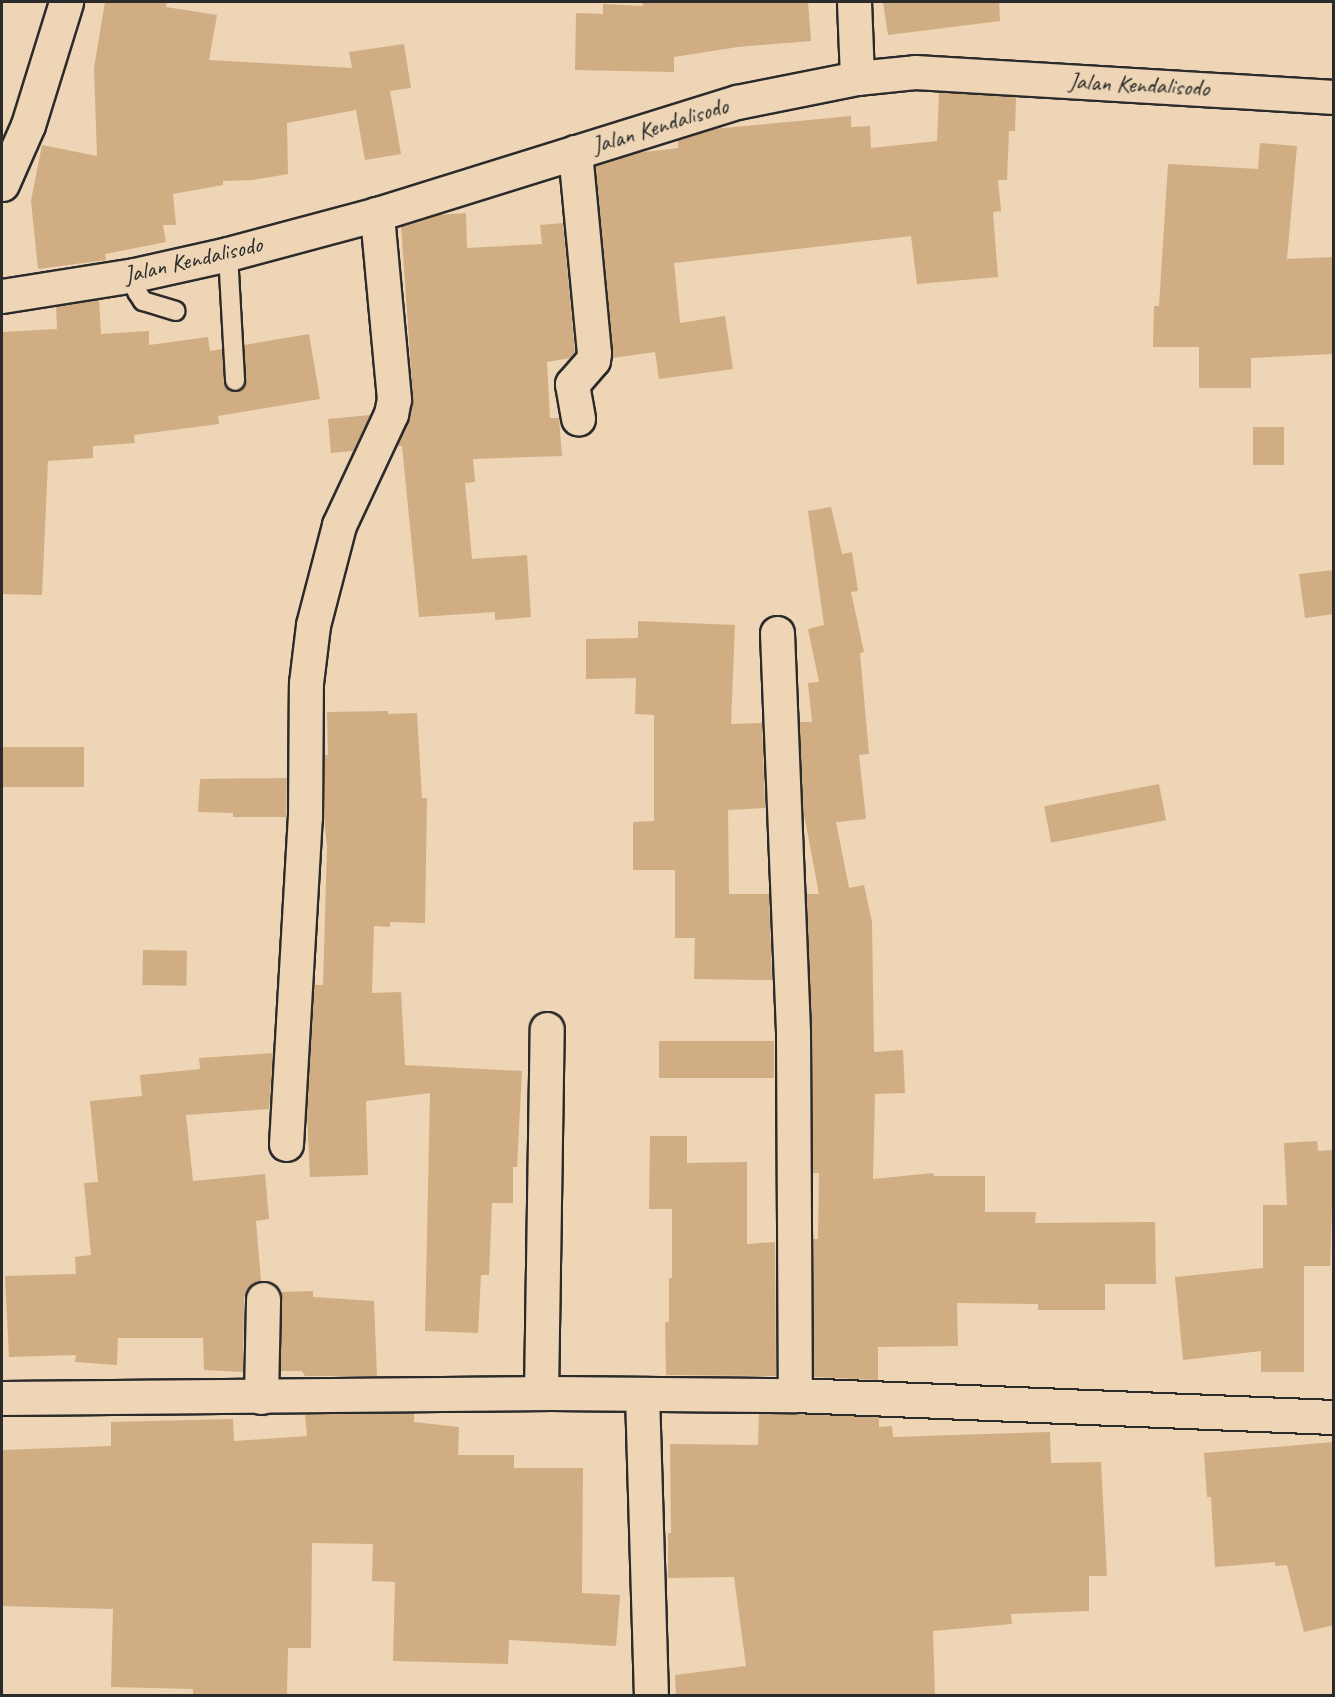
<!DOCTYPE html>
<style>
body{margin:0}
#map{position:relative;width:1335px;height:1697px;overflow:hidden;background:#edd5b5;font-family:Caveat,sans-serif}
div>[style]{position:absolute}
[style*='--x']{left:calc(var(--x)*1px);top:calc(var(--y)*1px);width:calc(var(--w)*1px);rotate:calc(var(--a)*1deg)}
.building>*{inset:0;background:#d1ad83;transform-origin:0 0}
.roads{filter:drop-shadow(2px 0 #2b2b2b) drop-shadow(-2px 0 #2b2b2b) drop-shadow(0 2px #2b2b2b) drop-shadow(0 -2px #2b2b2b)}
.service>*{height:18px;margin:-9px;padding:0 9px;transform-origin:9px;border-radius:9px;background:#edd5b5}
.minor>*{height:33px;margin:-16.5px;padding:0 16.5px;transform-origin:16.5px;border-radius:16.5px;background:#edd5b5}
.tertiary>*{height:33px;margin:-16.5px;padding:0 16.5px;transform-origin:16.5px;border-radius:16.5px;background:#edd5b5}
span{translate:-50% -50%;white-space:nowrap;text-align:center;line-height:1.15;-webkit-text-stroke:4.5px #edd5b5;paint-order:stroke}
.street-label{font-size:24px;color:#2b2b2b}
.frame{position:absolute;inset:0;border:3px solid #2b2b2b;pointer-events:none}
</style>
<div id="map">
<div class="building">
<i style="clip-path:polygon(105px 2px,167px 2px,166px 7px,217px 15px,209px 60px,352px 68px,349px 52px,404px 44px,411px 88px,390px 91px,401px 154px,365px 160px,356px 110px,287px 123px,288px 174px,252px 180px,223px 181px,223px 185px,173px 194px,176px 225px,163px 225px,166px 242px,105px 254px,106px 260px,38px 269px,31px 201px,42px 145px,97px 156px,94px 68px)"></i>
<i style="clip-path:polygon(642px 2px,808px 2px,811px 41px,738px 47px,674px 57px,674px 72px,575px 70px,576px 13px,603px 14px,603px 4px,643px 6px)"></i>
<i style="clip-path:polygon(883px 2px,999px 2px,1000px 21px,888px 35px)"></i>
<i style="clip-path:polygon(939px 92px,1016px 97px,1015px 131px,1009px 131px,1007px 180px,998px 180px,1001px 211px,993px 212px,998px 277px,917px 284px,911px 236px,674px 263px,680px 323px,725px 316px,733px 369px,659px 379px,655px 352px,612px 358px,595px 166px,636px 153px,678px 148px,678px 140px,713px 129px,851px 116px,851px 127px,870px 126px,871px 148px,937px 141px)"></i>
<i style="clip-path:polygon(1260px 143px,1297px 146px,1287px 259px,1334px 257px,1334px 354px,1251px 358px,1251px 388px,1199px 388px,1199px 347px,1153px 347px,1154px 306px,1159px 306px,1168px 164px,1258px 169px)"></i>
<i style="clip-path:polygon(466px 213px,467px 248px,542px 244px,540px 225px,563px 223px,575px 352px,570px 358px,547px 362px,550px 418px,559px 418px,562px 456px,473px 459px,475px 482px,465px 483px,472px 559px,527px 555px,531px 617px,495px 620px,495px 612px,419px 617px,402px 446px,397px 446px,408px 422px,413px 398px,401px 226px,438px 215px)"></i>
<i style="clip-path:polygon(99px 299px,101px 334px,149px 331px,149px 345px,208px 337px,210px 351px,222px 349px,224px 382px,226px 388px,235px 392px,242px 390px,246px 381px,244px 345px,309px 334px,320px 399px,218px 416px,219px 424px,134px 435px,135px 443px,93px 446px,93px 458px,48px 461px,42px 595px,2px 594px,2px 332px,57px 329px,56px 306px)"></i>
<i style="clip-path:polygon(370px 415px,353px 451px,331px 453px,328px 419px)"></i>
<i style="left:1253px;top:427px;width:31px;height:38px"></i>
<i style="clip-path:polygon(831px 507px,842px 554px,852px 552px,858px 591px,851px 592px,864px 652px,860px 653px,869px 754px,859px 755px,866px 819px,836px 822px,849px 888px,864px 885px,872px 922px,874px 1052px,903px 1050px,905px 1093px,875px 1094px,873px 1179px,933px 1173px,934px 1176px,985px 1176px,985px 1212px,1036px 1212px,1035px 1223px,1155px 1222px,1156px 1284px,1105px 1284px,1105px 1310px,1038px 1310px,1038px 1304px,957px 1303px,958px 1346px,878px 1347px,878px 1380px,814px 1377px,813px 1239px,818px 1239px,819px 1173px,813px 1173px,812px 1034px,806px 894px,819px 894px,803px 809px,799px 722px,812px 722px,808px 683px,819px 682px,808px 629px,824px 625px,808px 511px)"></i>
<i style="clip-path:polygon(1334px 570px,1334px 614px,1305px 618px,1299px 574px)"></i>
<i style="clip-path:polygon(638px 621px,735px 625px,731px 724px,762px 723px,765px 808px,728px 810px,729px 894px,769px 894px,772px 980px,694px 979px,695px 938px,675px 938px,675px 870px,633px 870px,633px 822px,654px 821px,654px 715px,635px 714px,636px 678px,586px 679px,586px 639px,638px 638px)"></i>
<i style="clip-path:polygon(388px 711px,388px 714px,417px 713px,422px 798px,427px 798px,425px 923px,390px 922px,390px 927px,374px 926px,372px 993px,401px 992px,405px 1065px,522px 1071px,517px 1167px,513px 1167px,513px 1203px,492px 1203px,489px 1275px,481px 1275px,478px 1333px,425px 1331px,430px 1093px,366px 1101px,368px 1175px,310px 1177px,307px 1114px,314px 985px,323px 985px,327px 847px,324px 817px,324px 755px,328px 755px,327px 712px)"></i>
<i style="left:84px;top:747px;width:40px;height:82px;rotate:90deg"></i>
<i style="clip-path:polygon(287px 778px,286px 817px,233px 817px,233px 813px,198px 812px,200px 779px)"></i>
<i style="left:1159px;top:784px;width:37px;height:117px;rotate:79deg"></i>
<i style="left:143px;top:950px;width:44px;height:35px;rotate:1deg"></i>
<i style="left:774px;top:1041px;width:37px;height:115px;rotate:90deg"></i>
<i style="clip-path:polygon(273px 1053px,269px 1109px,186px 1115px,193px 1181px,265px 1174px,269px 1219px,256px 1221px,261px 1281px,247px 1289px,244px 1298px,243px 1372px,204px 1370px,203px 1338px,118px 1338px,117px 1365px,75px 1362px,76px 1355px,9px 1357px,5px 1276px,76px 1274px,75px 1257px,91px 1255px,84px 1183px,98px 1182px,90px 1101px,142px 1096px,140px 1075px,200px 1069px,199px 1058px)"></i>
<i style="clip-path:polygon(650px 1136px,687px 1136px,687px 1163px,747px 1162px,747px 1244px,775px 1242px,776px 1376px,666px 1375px,665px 1322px,669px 1322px,669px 1278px,672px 1278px,672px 1209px,649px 1209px)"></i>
<i style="clip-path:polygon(1317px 1141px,1318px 1151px,1334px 1150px,1330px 1266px,1304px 1266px,1304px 1372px,1261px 1372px,1261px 1351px,1183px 1360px,1175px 1277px,1263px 1268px,1263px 1205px,1287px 1205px,1284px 1143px)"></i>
<i style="clip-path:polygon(313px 1291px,313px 1297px,374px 1301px,377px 1376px,305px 1376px,302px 1371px,280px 1371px,280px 1292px)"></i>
<i style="clip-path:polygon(414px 1413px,414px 1422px,459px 1427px,458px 1455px,514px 1455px,514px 1468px,583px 1468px,582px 1593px,620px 1595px,616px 1646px,509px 1640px,508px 1664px,393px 1661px,395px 1582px,372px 1581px,373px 1544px,312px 1543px,311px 1648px,288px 1648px,287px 1695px,193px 1695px,193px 1689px,111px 1687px,113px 1609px,2px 1606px,2px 1450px,111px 1446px,111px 1422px,233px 1419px,234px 1441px,307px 1436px,305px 1414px)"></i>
<i style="clip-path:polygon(759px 1413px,879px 1417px,879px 1427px,892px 1426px,893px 1437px,1050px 1432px,1051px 1463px,1101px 1462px,1107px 1576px,1089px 1576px,1089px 1611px,1011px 1614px,1012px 1624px,933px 1631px,935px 1695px,676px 1695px,675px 1675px,746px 1666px,734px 1577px,668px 1578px,668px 1533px,671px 1533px,670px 1444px,758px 1445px)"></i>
<i style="clip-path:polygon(1334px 1442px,1334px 1625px,1304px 1632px,1287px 1565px,1275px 1566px,1275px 1562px,1215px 1567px,1211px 1497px,1207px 1497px,1204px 1453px)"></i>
</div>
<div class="roads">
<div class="service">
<i style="--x:228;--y:254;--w:127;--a:86.8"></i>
<i style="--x:134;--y:275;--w:17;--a:80"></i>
<i style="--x:137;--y:292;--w:11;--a:56"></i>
<i style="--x:143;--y:301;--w:34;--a:17"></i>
</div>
<div class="minor">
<i style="--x:854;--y:2;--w:76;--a:87.7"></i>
<i style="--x:575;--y:152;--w:202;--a:84.6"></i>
<i style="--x:594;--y:353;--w:7;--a:98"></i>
<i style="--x:593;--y:360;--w:32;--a:131"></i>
<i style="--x:572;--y:384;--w:35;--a:80"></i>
<i style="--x:777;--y:633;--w:401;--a:87.7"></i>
<i style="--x:793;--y:1034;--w:361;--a:89.7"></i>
<i style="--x:286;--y:1144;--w:328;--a:-86.7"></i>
<i style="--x:305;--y:817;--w:134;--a:-89.6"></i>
<i style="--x:306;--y:683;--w:58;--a:-83.1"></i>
<i style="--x:313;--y:625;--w:103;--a:-75.4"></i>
<i style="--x:339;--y:525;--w:123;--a:-64.9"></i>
<i style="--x:391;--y:414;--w:15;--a:-79"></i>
<i style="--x:394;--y:399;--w:186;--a:-95.3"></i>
<i style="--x:541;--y:1393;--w:364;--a:-89.1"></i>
<i style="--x:642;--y:1394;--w:302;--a:88.3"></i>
<i style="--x:261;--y:1397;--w:98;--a:-88.8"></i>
<i style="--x:2;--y:1398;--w:549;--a:-0.52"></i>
<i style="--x:551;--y:1393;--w:244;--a:0.5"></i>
<i style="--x:795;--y:1395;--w:539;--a:2.34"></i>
</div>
<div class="tertiary">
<i style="--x:2;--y:184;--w:64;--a:-66.2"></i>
<i style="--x:28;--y:125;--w:129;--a:-72.8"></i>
<i style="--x:2;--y:296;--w:134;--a:-9"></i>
<i style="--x:134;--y:275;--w:96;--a:-12.6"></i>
<i style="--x:228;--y:254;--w:154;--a:-15"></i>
<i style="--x:377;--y:214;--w:377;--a:-17.3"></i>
<i style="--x:737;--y:102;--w:122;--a:-11.3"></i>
<i style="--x:857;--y:78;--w:58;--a:-5.9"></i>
<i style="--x:915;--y:72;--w:420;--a:3.4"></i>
</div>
</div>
<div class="street-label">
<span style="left:1139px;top:85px;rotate:3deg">Jalan Kendalisodo</span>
<span style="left:660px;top:126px;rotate:-17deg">Jalan Kendalisodo</span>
<span style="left:193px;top:260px;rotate:-13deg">Jalan Kendalisodo</span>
</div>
<div class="frame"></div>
</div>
